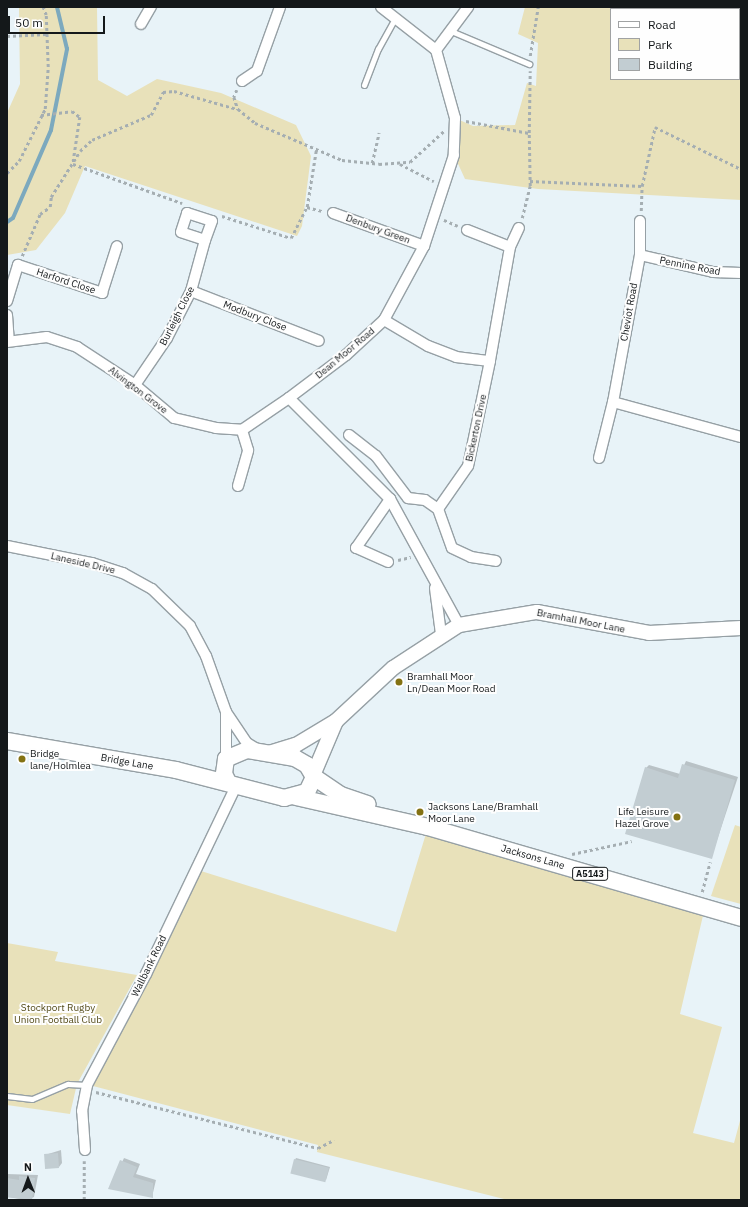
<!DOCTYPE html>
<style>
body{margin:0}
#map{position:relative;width:748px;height:1207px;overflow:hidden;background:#e8f3f8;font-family:"IBM Plex Sans",sans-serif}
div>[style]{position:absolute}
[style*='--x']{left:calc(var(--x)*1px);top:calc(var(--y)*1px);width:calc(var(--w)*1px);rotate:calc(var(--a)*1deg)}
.built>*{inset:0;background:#d5e8f1}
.green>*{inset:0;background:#e8e1ba}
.shadow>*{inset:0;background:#0003}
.stream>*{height:4px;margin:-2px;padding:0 2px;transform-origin:2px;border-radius:2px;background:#7ca9be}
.building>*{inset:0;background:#c2cdd2;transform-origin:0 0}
.path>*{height:2.5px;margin-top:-1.25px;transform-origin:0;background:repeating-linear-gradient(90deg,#a5aeb2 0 3px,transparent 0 6px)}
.roads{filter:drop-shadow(1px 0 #96a0a5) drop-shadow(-1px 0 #96a0a5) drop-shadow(0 1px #96a0a5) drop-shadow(0 -1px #96a0a5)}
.lane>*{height:5px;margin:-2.5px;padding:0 2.5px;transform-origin:2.5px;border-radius:2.5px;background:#fff}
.street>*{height:10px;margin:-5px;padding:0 5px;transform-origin:5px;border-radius:5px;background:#fff}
.secondary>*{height:14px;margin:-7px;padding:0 7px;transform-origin:7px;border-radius:7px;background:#fff}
.primary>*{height:16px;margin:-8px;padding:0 8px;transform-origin:8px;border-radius:8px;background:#fff}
.dots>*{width:11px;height:11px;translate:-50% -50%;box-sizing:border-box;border:2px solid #fefefe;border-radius:50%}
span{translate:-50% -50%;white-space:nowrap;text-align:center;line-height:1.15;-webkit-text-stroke:4px #fefefe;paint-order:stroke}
.shield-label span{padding:1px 3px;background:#fefefe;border:1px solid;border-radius:3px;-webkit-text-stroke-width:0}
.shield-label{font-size:9px;color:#14181a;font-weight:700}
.street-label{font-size:10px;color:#14181a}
.poi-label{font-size:10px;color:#14181a}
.left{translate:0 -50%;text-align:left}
.right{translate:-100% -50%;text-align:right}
.park-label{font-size:10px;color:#544b19}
.frame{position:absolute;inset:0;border:8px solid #14181a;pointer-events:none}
.legend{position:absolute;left:610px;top:8px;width:130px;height:72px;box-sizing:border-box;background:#fefefe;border:1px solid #a0a2a3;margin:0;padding:5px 7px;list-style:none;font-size:12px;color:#14181a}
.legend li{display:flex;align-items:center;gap:8px;height:20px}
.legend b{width:20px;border:1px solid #a0a2a3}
.north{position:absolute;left:8px;top:1159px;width:40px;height:40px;-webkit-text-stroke:3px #fefefe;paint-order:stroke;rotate:359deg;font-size:11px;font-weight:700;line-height:16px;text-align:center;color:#14181a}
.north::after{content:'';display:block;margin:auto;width:14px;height:18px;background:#14181a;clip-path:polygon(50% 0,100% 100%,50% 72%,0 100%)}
.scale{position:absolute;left:8px;top:16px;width:97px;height:18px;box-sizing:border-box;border:2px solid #14181a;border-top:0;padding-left:5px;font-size:12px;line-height:14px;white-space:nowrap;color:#14181a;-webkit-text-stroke:3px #fefefe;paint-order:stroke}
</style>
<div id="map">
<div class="built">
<i style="clip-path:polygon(637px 7px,741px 7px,741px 45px,739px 9px)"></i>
</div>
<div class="green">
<i style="clip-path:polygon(19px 7px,97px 7px,98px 80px,127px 96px,157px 79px,221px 93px,296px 125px,311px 156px,302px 226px,297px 236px,85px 166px,65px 213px,36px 250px,7px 255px,7px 113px,20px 84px)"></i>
<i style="clip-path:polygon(525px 7px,637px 7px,611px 9px,611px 79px,739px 79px,741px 45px,741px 200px,538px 189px,465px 179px,454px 155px,455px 118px,473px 126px,515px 125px,527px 83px,536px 86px,538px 43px,518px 34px)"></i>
<i style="clip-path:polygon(735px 825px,741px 827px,741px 904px,711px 896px)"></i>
<i style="clip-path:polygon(428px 827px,705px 907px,680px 1014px,722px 1027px,693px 1133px,734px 1143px,741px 1117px,741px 1200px,508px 1200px,317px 1152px,318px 1145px,93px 1086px,201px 871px,396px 932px)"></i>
<i style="clip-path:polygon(7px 943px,58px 952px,55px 961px,137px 975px,77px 1084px,70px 1114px,7px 1105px)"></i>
</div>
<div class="shadow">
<i style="clip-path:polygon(686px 761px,738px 777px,711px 858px,646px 768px,649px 765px,680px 774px)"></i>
<i style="clip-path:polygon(61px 1150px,62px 1163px,59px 1167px,45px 1155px)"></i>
<i style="clip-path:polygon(124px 1158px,140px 1164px,136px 1174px,156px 1180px,152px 1197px,110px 1188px)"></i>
<i style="clip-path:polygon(296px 1158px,330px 1167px,326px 1180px,295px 1160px)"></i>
<i style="clip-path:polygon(7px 1174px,38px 1175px,34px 1197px,27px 1200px,7px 1197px)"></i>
</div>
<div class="stream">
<i style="--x:7;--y:222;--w:7;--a:-34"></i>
<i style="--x:13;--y:218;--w:96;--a:-66.6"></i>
<i style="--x:51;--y:130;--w:83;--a:-78.8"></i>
<i style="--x:67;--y:49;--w:43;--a:-103.4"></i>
</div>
<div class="building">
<i style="clip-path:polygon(682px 764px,735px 780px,712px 859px,625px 834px,645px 767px,678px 778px)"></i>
<i style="left:58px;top:1153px;width:15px;height:14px;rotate:86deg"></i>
<i style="left:294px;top:1159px;width:36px;height:15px;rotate:14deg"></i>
<i style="clip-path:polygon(120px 1160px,137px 1167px,133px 1177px,153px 1183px,153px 1198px,108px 1189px)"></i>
<i style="clip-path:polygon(19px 1176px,35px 1178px,32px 1200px,7px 1197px,7px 1178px,19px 1180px)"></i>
</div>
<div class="path">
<i style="--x:7;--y:36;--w:40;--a:-2.9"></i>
<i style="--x:530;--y:56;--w:50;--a:-80.7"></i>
<i style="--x:237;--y:90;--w:8;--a:113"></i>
<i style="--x:234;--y:97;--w:13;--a:72"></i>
<i style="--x:238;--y:109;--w:22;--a:39"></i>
<i style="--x:255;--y:123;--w:95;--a:23"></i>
<i style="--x:342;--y:160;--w:37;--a:6"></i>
<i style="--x:379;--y:164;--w:31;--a:-4"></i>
<i style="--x:410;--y:162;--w:46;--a:-42.4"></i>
<i style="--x:41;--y:115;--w:31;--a:-7"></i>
<i style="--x:72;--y:111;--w:10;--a:37"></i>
<i style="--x:80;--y:117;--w:48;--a:98.5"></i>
<i style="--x:73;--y:164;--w:116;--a:19.7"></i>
<i style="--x:466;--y:121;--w:64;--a:10.8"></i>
<i style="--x:529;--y:133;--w:62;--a:-89.1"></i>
<i style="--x:372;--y:163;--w:31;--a:-77"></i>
<i style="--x:400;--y:164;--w:38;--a:27"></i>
<i style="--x:7;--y:173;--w:17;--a:-45"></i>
<i style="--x:19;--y:161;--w:58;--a:-63.4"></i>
<i style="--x:45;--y:109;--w:42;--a:-85.9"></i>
<i style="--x:48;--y:67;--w:52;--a:-92.2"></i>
<i style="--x:46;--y:15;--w:9;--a:-111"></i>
<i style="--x:530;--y:181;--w:112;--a:2.6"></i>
<i style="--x:642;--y:186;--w:60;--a:-77.6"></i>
<i style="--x:655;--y:127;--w:96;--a:26"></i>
<i style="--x:307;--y:207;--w:16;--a:15"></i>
<i style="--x:641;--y:211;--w:25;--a:-88"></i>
<i style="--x:222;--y:216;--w:72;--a:17.7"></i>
<i style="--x:291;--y:238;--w:35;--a:-63"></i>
<i style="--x:307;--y:207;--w:57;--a:-80.9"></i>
<i style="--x:522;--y:218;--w:33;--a:-76"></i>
<i style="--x:530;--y:186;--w:53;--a:-91.1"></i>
<i style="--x:444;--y:220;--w:15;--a:23"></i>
<i style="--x:22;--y:256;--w:46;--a:-66.8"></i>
<i style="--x:40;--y:214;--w:12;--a:-35"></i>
<i style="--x:50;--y:207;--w:10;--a:-84"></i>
<i style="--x:51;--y:197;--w:54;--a:-57.8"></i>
<i style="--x:80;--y:151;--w:16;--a:-43"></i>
<i style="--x:92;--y:140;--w:64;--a:-23"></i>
<i style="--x:151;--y:115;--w:26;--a:-62"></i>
<i style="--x:163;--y:92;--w:11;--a:-5"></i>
<i style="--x:174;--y:91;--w:66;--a:15.9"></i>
<i style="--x:398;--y:560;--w:13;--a:-13"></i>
<i style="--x:572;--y:854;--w:61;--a:-12.2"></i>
<i style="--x:702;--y:892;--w:31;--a:-75"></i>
<i style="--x:96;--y:1092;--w:229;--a:14.2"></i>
<i style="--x:318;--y:1148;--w:18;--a:-27"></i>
<i style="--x:84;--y:1200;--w:39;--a:-90"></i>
</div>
<div class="roads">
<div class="lane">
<i style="--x:451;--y:31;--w:85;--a:22.9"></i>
<i style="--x:364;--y:85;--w:39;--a:-69"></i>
<i style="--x:378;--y:49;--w:37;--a:-61"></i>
<i style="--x:7;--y:1096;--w:25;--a:7"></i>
<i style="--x:32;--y:1099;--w:39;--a:-23"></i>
<i style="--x:68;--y:1084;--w:19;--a:3"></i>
</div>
<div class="street">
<i style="--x:381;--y:7;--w:70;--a:38"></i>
<i style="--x:436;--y:50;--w:71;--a:74.4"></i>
<i style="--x:455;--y:118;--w:37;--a:92"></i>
<i style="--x:454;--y:155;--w:96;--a:108.2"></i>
<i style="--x:424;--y:246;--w:84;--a:118.4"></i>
<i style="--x:384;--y:320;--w:52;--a:137.4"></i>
<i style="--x:346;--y:355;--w:71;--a:143"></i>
<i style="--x:289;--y:398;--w:143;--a:45"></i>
<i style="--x:390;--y:499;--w:144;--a:61.3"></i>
<i style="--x:141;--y:24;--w:20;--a:-60"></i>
<i style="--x:436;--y:50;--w:54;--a:-53.3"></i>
<i style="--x:242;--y:81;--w:18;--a:-34"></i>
<i style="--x:257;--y:71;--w:68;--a:-70.2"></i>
<i style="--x:333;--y:213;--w:97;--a:19.9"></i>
<i style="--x:640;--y:221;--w:34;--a:90"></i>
<i style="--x:640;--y:255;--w:149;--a:100.4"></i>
<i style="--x:613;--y:402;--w:133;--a:15.3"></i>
<i style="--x:467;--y:230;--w:46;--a:21.6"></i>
<i style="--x:510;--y:247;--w:116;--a:100"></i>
<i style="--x:510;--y:247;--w:21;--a:-65"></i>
<i style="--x:640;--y:255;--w:75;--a:13.1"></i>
<i style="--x:713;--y:272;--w:28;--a:2"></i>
<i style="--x:191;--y:291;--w:137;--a:21.3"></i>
<i style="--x:7;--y:301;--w:38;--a:-73"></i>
<i style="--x:18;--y:265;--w:89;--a:18.4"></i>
<i style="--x:102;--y:293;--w:49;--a:-72.3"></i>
<i style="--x:7;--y:315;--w:26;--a:86"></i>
<i style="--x:384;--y:320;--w:51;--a:30.6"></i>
<i style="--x:428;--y:346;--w:30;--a:21"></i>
<i style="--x:456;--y:357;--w:34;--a:7"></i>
<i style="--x:490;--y:361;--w:107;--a:101.8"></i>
<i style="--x:468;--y:466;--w:52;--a:124.9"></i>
<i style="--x:438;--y:509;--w:41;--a:70.3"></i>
<i style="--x:452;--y:548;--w:21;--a:25"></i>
<i style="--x:471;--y:557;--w:25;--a:9"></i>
<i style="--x:7;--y:342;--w:40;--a:-7.1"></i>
<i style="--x:47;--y:337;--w:32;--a:18"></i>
<i style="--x:77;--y:347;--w:69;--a:33.2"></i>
<i style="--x:135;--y:385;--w:51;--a:40.2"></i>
<i style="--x:174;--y:418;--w:43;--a:13.4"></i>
<i style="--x:216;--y:428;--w:26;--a:4"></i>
<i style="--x:242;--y:430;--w:57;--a:-34.2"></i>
<i style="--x:135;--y:385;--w:57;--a:-55.8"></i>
<i style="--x:167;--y:338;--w:53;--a:-62.9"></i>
<i style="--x:191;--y:291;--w:53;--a:-74.6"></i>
<i style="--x:205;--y:240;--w:25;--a:-162"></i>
<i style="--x:181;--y:232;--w:20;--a:-72"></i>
<i style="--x:187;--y:213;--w:26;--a:18"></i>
<i style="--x:212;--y:221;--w:20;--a:110"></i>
<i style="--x:349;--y:435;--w:34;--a:38"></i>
<i style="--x:376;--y:456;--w:53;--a:52.7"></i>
<i style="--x:408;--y:498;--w:17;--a:7"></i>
<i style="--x:425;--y:500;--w:16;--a:35"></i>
<i style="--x:599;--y:458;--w:58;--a:-76"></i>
<i style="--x:238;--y:486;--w:37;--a:-74"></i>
<i style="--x:248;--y:450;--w:21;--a:-107"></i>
<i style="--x:7;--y:546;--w:87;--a:11.3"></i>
<i style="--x:92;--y:563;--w:33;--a:18"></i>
<i style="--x:123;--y:573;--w:33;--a:29"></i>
<i style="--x:152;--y:589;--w:53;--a:44.2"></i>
<i style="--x:190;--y:626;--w:34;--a:62"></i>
<i style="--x:206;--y:656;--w:59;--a:70.3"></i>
<i style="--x:226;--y:712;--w:37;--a:56"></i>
<i style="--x:247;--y:743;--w:12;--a:31"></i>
<i style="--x:388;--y:562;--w:35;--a:-156"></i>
<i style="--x:356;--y:548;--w:60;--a:-55.2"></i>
<i style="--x:435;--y:588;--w:46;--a:82.6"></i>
<i style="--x:226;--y:759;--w:47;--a:-90"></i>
<i style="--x:85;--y:1150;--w:39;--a:-94"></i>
<i style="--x:82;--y:1111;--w:26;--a:-79"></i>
<i style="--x:87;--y:1085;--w:126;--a:-62"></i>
<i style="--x:146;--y:974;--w:208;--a:-64.4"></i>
</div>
<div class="secondary">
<i style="--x:269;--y:753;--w:28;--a:-17"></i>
<i style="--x:296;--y:745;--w:47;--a:-31"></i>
<i style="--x:336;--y:721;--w:78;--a:-42.9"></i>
<i style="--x:393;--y:668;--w:79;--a:-33.1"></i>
<i style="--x:459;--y:625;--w:79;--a:-9.5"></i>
<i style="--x:537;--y:612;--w:114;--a:10.6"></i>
<i style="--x:649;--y:633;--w:92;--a:-3.1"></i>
<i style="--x:314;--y:773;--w:56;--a:-67.1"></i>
</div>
<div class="primary">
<i style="--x:7;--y:741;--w:171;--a:9.7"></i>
<i style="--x:176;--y:770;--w:112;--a:14.5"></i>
<i style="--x:284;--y:798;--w:24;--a:-15"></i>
<i style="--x:307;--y:792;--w:17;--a:-65"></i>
<i style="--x:314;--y:777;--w:14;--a:-120"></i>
<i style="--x:307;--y:765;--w:14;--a:-150"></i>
<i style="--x:295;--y:758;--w:49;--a:-170.5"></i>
<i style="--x:247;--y:750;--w:23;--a:157"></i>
<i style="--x:226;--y:759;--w:15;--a:98"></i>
<i style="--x:224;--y:774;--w:9;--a:63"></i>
<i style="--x:314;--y:777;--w:32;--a:34"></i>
<i style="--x:341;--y:795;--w:28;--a:19"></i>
<i style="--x:296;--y:797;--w:135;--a:12.8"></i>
<i style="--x:428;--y:827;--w:326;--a:16.2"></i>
</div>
</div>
<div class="dots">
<i style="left:399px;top:682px;background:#837213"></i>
<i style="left:22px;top:759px;background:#837213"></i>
<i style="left:420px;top:812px;background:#837213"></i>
<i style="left:677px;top:817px;background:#837213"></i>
</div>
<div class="shield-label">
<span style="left:590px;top:874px">A5143</span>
</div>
<div class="street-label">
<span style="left:378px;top:229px;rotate:20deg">Denbury Green</span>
<span style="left:690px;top:266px;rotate:11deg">Pennine Road</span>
<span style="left:66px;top:281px;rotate:18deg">Harford Close</span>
<span style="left:629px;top:312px;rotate:-80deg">Cheviot Road</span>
<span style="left:177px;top:316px;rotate:-63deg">Burleigh Close</span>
<span style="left:255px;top:316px;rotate:21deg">Modbury Close</span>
<span style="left:345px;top:353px;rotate:-40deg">Dean Moor Road</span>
<span style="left:138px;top:390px;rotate:37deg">Alvington Grove</span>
<span style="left:476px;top:428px;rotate:-78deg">Bickerton Drive</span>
<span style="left:83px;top:563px;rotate:13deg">Laneside Drive</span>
<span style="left:581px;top:621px;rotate:11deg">Bramhall Moor Lane</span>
<span style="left:127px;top:762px;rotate:10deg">Bridge Lane</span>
<span style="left:533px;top:857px;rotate:16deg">Jacksons Lane</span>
<span style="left:149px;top:966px;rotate:-64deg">Wallbank Road</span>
</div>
<div class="poi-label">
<span class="left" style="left:407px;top:682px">Bramhall Moor<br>Ln/Dean Moor Road</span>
<span class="left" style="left:30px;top:759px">Bridge<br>lane/Holmlea</span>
<span class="left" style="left:428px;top:812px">Jacksons Lane/Bramhall<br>Moor Lane</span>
<span class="right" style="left:669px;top:817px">Life Leisure<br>Hazel Grove</span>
</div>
<div class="park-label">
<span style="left:58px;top:1013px">Stockport Rugby<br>Union Football Club</span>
</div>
<div class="frame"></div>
<ul class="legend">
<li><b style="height:5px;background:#fff"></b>Road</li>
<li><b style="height:11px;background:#e8e1ba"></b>Park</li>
<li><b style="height:11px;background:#c2cdd2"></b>Building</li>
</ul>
<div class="north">N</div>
<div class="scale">50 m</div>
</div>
